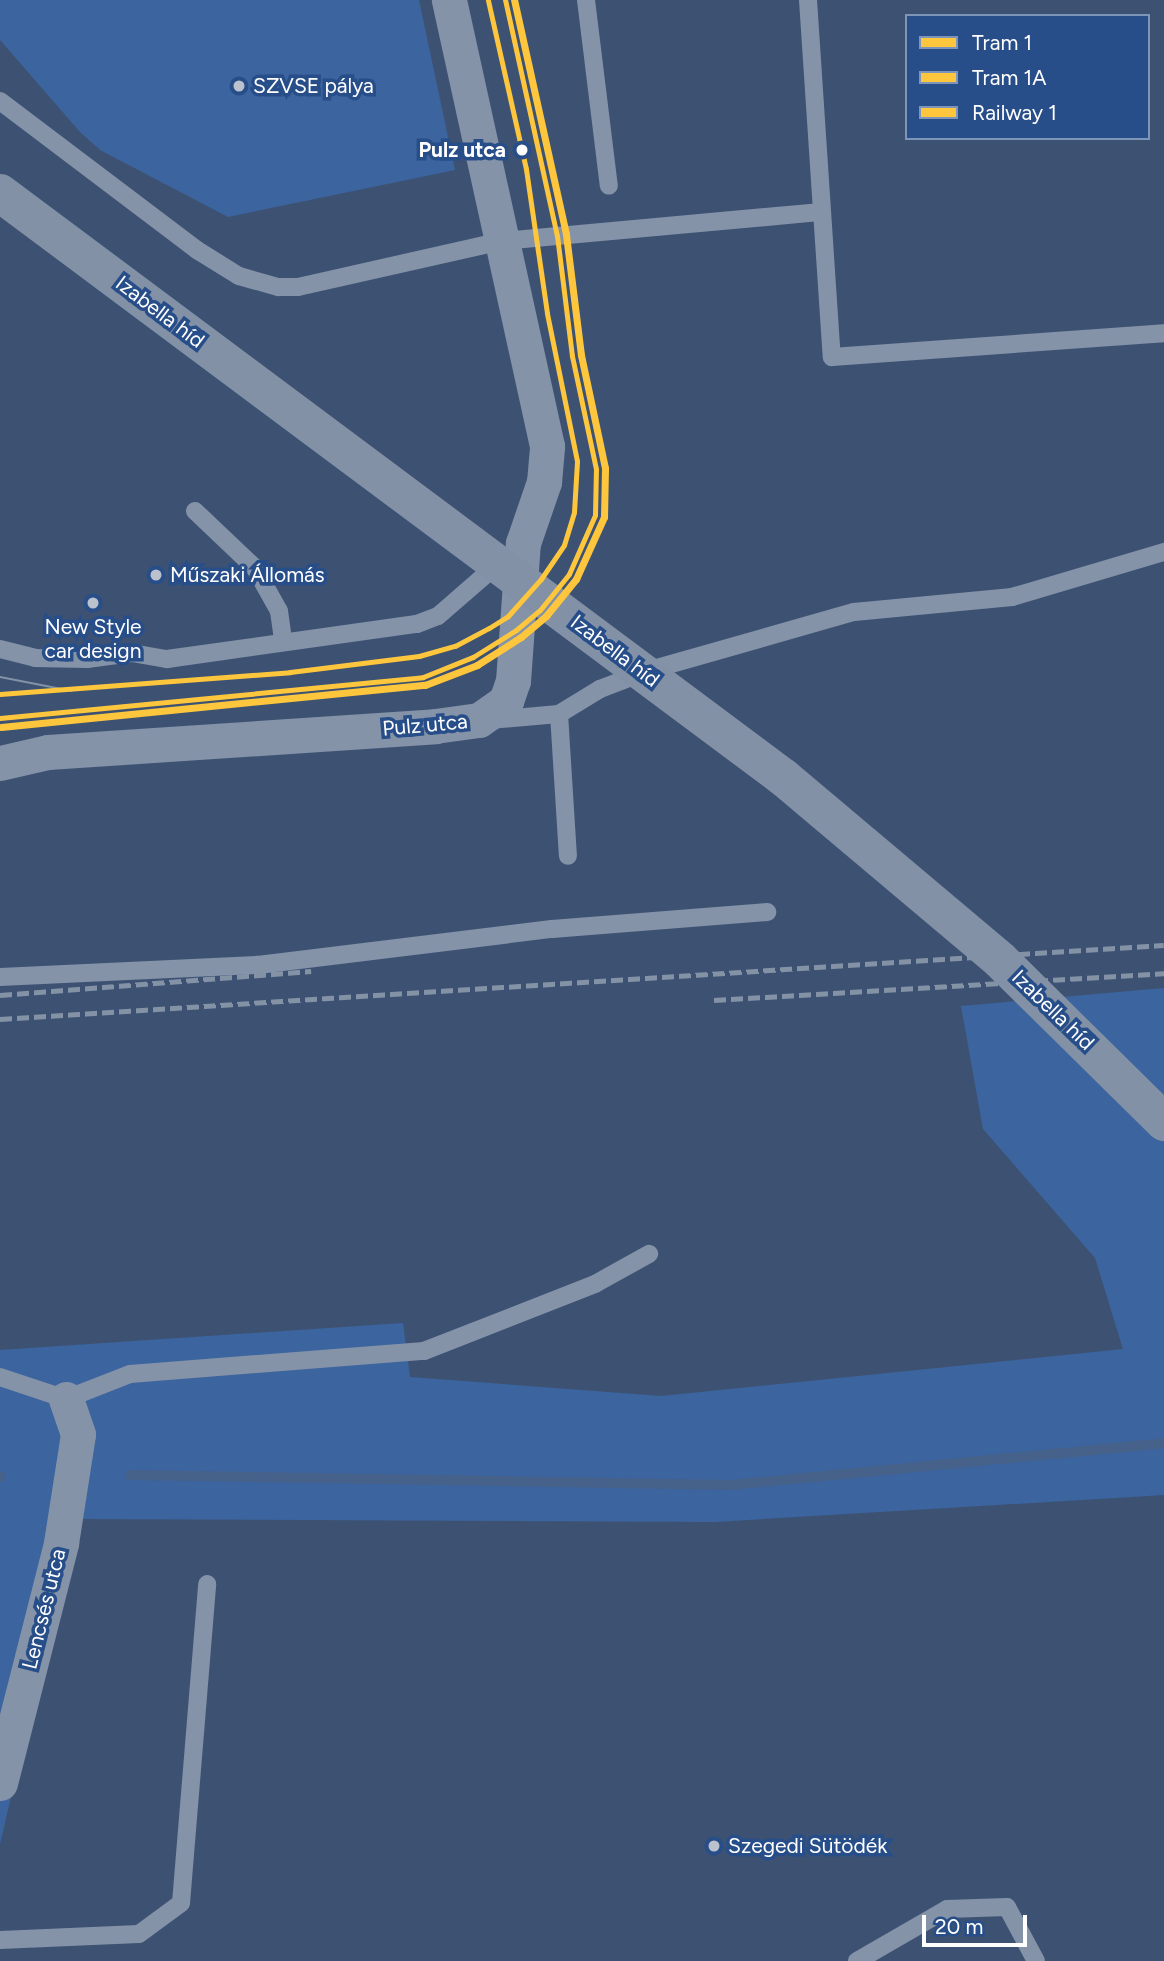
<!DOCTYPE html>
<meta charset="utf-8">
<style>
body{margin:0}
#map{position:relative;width:1164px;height:1961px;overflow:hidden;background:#3d5273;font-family:Figtree,sans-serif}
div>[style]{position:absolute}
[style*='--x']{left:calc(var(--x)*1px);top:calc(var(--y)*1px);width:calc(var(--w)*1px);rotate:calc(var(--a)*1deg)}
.green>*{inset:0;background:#3c649e}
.stream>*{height:10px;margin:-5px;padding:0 5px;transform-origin:5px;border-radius:5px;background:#46618a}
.lane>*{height:18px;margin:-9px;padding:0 9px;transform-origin:9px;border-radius:9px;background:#8493a8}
.street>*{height:35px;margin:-17.5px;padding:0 17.5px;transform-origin:17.5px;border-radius:17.5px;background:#8493a8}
.tram>*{height:2px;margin:-1px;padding:0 1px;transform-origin:1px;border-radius:1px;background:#8492a6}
.rail>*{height:5px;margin-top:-2.5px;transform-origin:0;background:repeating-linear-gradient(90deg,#8492a6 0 12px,transparent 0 17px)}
.primary-bridge>*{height:38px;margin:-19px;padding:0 19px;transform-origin:19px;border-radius:19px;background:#8391a6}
.rail-1>*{height:7px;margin:-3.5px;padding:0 3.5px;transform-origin:3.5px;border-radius:3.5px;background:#fdc63c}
.tram-1>*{height:5px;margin:-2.5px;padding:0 2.5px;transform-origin:2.5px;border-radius:2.5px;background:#fdc63c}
.tram-2>*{height:5px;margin:-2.5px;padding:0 2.5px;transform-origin:2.5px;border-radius:2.5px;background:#fdc63c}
.dots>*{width:19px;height:19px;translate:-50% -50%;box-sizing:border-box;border:4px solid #274e89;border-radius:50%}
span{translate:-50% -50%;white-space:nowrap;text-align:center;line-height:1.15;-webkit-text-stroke:7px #274e89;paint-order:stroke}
.poi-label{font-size:21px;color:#fff}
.left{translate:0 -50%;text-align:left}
.stop-label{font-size:21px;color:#fff;font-weight:700}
.right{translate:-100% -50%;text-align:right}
.street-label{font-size:21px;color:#fff}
.legend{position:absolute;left:905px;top:14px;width:245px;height:126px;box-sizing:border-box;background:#274e89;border:2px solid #7d95b8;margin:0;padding:9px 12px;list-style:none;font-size:21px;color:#fff}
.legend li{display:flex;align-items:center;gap:14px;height:35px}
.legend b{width:35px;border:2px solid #7d95b8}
.scale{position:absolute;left:922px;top:1915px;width:105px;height:32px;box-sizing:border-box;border:4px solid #fff;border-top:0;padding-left:9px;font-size:21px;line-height:24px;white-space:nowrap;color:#fff;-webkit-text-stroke:5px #274e89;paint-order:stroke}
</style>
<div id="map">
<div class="green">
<i style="clip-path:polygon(0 0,419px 0,455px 170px,228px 217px,100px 150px,80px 132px,0 40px)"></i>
<i style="clip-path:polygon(1164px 988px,1164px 1495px,714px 1522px,76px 1519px,0 1844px,0 1350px,403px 1323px,410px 1377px,661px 1396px,1123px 1349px,1095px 1258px,983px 1129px,961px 1006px)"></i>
</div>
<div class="stream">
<i style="--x:130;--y:1475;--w:600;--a:0.95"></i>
<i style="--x:730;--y:1485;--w:436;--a:-5.5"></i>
<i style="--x:0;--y:1477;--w:1;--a:0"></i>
</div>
<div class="lane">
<i style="--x:586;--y:0;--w:187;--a:83"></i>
<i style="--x:808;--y:0;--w:358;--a:86.2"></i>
<i style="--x:832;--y:357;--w:333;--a:-4.1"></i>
<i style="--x:0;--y:101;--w:247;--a:37.1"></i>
<i style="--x:197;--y:250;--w:49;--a:31.8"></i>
<i style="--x:239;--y:276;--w:41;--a:15.8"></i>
<i style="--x:278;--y:287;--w:20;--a:0"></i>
<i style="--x:298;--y:287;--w:209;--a:-12.7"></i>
<i style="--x:502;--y:241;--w:321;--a:-5.2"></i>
<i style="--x:195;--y:511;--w:83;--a:43.5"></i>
<i style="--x:255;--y:568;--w:49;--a:60.8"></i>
<i style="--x:279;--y:611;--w:30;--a:82"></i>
<i style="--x:0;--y:649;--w:36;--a:14"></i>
<i style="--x:35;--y:658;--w:52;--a:1.1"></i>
<i style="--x:87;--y:659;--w:45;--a:-7.6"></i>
<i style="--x:132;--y:653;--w:36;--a:10"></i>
<i style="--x:167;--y:659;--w:252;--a:-8"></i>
<i style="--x:417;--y:624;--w:22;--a:-21"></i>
<i style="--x:438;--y:616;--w:81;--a:-41"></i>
<i style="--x:559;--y:714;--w:142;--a:86.4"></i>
<i style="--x:490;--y:720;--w:69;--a:-5"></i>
<i style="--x:559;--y:714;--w:48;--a:-31.4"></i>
<i style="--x:600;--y:689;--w:53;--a:-20.8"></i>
<i style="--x:650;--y:670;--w:212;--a:-15.9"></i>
<i style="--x:854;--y:612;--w:159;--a:-5.4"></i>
<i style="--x:1012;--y:597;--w:159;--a:-16.5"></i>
<i style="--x:0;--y:977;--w:258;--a:-2.7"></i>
<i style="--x:258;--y:965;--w:296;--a:-7"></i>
<i style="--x:552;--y:929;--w:216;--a:-4.5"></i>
<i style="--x:0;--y:1377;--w:70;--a:18.4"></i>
<i style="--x:66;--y:1399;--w:69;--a:-21.3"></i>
<i style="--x:130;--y:1374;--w:295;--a:-4.5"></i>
<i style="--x:424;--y:1351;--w:184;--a:-21.4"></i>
<i style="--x:595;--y:1284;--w:62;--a:-29.1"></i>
<i style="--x:0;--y:1940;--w:139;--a:-2.5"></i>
<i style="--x:139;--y:1934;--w:52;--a:-36.4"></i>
<i style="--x:181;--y:1903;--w:320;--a:-85.3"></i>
<i style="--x:857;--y:1961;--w:104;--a:-30"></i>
<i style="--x:947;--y:1909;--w:60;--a:-1.9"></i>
<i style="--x:1007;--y:1907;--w:61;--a:61.8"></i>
</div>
<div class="street">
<i style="--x:0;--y:763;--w:49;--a:-12.9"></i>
<i style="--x:48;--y:752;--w:388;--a:-3.8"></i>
<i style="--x:435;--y:726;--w:44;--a:-7.8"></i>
<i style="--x:479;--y:720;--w:33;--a:-35"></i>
<i style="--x:506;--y:701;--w:21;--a:-71"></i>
<i style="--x:513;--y:681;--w:138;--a:-85.9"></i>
<i style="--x:523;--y:543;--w:65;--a:-71"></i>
<i style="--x:544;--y:482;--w:36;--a:-85"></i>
<i style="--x:547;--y:446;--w:457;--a:-102.4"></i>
<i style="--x:0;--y:1783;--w:248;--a:-75.7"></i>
<i style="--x:61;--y:1543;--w:110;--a:-81.1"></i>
<i style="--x:78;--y:1434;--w:37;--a:-109"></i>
</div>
<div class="tram">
<i style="--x:0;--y:677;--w:73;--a:11"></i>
</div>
<div class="rail">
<i style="--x:0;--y:995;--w:312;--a:-4.4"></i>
<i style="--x:714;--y:1000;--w:451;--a:-3.4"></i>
<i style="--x:0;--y:1019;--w:1166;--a:-3.64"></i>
</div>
<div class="primary-bridge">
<i style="--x:0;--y:193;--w:977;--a:36.72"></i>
<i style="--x:783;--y:777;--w:284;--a:40.1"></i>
<i style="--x:1000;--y:960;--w:231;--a:44.6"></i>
</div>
<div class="rail-1">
<i style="--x:1;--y:727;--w:426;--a:-5.7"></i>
<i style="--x:425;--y:685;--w:56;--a:-21"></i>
<i style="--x:477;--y:665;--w:52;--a:-32.5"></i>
<i style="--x:521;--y:637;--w:33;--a:-40"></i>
<i style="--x:546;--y:616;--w:48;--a:-51"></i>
<i style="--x:576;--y:579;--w:68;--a:-65.7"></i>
<i style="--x:604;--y:517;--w:49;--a:-88.8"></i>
<i style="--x:605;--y:468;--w:116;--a:-102"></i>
<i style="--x:581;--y:355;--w:122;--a:-97.1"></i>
<i style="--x:566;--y:234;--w:240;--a:-102.5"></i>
</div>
<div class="tram-1">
<i style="--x:0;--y:718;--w:425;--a:-5.5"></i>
<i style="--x:423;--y:677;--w:54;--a:-21.8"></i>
<i style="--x:473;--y:657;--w:51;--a:-32.1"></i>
<i style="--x:516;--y:630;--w:31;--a:-40"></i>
<i style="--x:540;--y:610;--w:46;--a:-51.1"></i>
<i style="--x:569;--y:574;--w:64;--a:-66.2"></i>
<i style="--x:595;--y:515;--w:46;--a:-88.8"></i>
<i style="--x:596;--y:469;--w:116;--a:-102"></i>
<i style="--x:572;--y:356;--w:121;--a:-97.1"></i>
<i style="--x:557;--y:236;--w:242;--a:-102.4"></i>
</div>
<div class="tram-2">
<i style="--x:0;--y:694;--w:291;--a:-4.3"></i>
<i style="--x:290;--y:672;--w:130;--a:-7.1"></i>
<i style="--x:419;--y:656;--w:37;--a:-16"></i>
<i style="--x:455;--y:646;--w:38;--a:-28"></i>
<i style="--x:489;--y:628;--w:22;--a:-32"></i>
<i style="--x:508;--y:616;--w:50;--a:-48.3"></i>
<i style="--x:541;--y:579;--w:41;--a:-55.9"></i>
<i style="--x:564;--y:545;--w:34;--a:-73"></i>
<i style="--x:574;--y:512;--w:51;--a:-86.6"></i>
<i style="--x:577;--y:461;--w:151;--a:-101.5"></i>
<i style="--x:547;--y:313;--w:146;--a:-98.3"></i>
<i style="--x:526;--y:169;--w:173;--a:-102.7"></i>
</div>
<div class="dots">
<i style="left:239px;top:86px;background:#bbc2ce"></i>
<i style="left:522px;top:150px;background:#fff"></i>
<i style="left:156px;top:575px;background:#bbc2ce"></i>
<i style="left:93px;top:603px;background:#bbc2ce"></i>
<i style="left:714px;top:1846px;background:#bbc2ce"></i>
</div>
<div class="poi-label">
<span class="left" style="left:253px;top:86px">SZVSE pálya</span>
<span class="left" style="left:170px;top:575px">Műszaki Állomás</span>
<span style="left:93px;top:639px">New Style<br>car design</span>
<span class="left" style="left:728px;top:1846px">Szegedi Sütödék</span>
</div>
<div class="stop-label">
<span class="right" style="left:506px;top:150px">Pulz utca</span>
</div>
<div class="street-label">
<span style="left:160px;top:312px;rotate:37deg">Izabella híd</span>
<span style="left:615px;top:651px;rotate:37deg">Izabella híd</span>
<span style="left:425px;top:725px;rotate:-5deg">Pulz utca</span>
<span style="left:1053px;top:1010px;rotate:44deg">Izabella híd</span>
<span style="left:44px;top:1609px;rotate:-76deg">Lencsés utca</span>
</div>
<ul class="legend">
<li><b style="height:9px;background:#fdc63c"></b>Tram 1</li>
<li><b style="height:9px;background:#fdc63c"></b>Tram 1A</li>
<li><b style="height:9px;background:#fdc63c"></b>Railway 1</li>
</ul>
<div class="scale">20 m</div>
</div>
